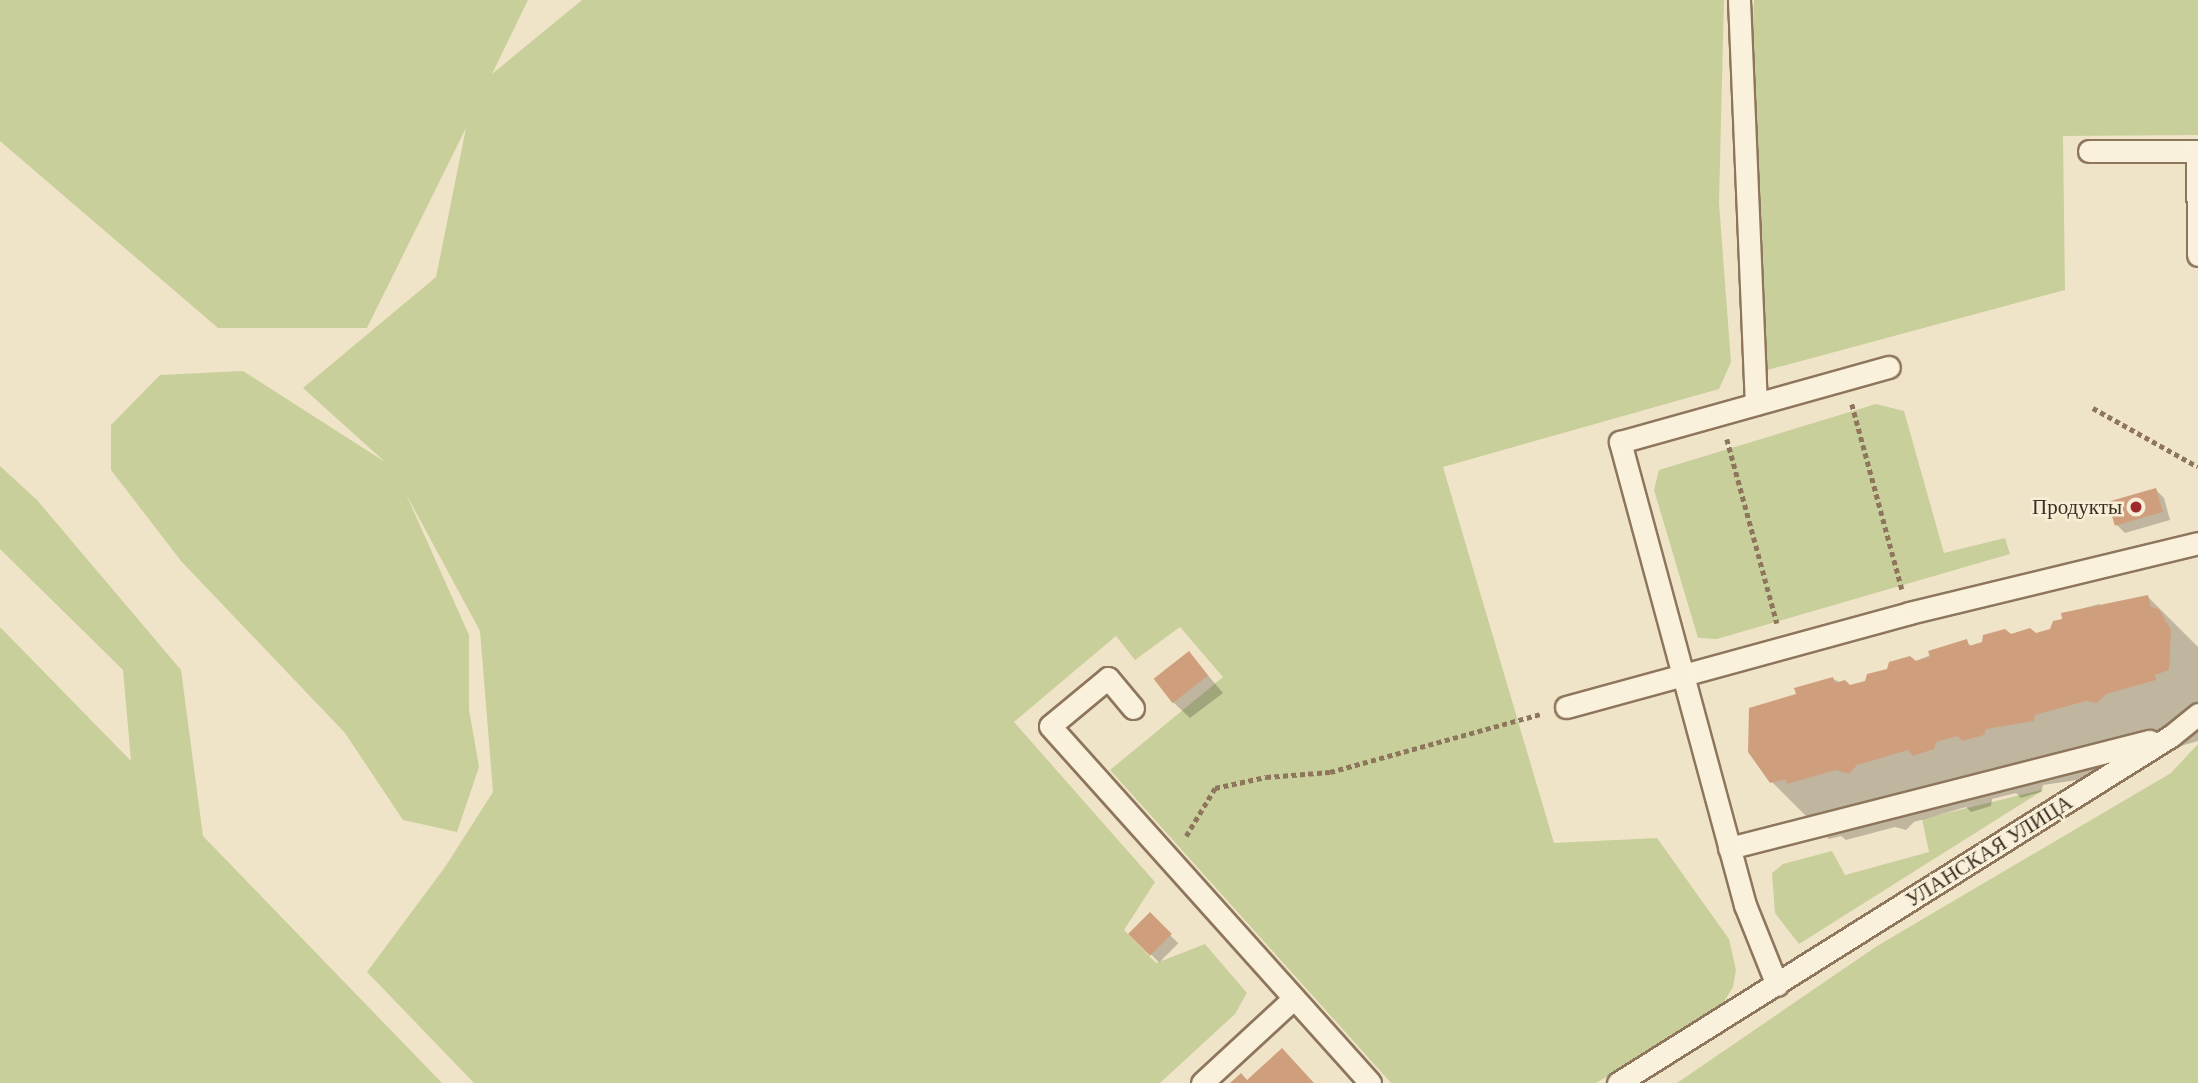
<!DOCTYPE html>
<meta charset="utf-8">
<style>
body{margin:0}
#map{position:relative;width:2198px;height:1083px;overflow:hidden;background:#f0e4c8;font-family:Georgia,serif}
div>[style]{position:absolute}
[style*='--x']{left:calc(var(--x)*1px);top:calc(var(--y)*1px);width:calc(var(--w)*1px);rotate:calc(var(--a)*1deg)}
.green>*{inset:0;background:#c9cf9b}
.shadow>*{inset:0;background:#0003;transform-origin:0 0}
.building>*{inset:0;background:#cf9f7d;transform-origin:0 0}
.path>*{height:4.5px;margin-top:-2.25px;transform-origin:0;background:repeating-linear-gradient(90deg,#8d765c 0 5px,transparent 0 8.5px)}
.roads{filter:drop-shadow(2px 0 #8d765c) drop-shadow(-2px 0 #8d765c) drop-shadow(0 2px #8d765c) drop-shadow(0 -2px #8d765c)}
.service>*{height:21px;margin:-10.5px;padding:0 10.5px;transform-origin:10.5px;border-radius:10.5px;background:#faf1dc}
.dots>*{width:19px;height:19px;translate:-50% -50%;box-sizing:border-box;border:4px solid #f7eed8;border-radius:50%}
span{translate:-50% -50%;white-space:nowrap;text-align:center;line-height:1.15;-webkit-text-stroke:5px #f7eed8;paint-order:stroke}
.poi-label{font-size:21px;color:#3d2e20}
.right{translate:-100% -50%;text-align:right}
.street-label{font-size:21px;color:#3d2e20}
</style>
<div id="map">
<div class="green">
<i style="clip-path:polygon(0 0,528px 0,492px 74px,582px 0,1724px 0,1719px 203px,1731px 362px,1719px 389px,1443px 467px,1554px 843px,1657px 838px,1729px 939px,1736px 970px,1733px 987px,1723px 1003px,1695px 1026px,1596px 1083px,1391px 1083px,1110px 770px,1223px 677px,1180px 627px,1135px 660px,1116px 636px,1014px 722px,1155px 882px,1124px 930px,1156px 963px,1205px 944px,1247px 993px,1235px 1014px,1160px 1083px,474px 1083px,367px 972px,445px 867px,493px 792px,480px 631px,406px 494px,469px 635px,469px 709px,479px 767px,457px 832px,403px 820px,345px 733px,181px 561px,111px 470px,111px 425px,160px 375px,243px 371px,385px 462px,303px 388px,436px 277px,466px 128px,367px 328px,218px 328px,0 141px)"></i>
<i style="clip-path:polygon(1754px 0,2198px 0,2198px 135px,2063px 136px,2065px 290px,1760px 372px,1751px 67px)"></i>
<i style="clip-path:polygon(1876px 404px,1904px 411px,1944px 553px,2005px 538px,2010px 554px,1717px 639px,1698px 638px,1654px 490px,1659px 470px)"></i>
<i style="clip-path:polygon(0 466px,37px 500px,181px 670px,203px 836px,442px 1083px,0 1083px,0 627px,131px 761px,123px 670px,0 549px)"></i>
<i style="clip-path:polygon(2198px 744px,2198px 1083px,1677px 1083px,1877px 946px,2171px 773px)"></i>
<i style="clip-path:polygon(2045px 789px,1799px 944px,1775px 913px,1772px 873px,1783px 864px,1832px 851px,1845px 875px,1929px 852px,1922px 819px)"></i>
</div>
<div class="shadow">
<i style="clip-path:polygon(2156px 490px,2164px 498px,2170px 520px,2125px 533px,2117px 525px)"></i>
<i style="clip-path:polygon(2148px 597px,2198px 647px,2198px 741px,2164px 751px,2155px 760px,2144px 757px,2092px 772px,2091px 778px,2043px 785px,2041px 792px,2021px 798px,2016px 793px,1992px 799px,1991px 806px,1971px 812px,1966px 807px,1914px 822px,1906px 830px,1895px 827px,1846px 840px,1841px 836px,1829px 839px,1772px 782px,1798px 695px,1833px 679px,1850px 687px,1966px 641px,1972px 647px,2052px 630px,2065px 620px,2063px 614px,2099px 604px,2104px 608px)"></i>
<i style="clip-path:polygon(1189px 653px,1223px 693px,1190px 718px,1173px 702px)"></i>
<i style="left:1150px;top:915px;width:40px;height:27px;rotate:45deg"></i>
</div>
<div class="building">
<i style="left:2156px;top:488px;width:25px;height:50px;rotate:74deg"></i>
<i style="clip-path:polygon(2148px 595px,2151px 607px,2159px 609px,2171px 630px,2169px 670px,2155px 675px,2156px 680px,2106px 694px,2097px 703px,2086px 701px,2035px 715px,2034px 721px,1986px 729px,1984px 735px,1962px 741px,1958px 736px,1936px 742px,1934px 749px,1913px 756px,1908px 750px,1857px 765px,1849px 774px,1836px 770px,1787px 784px,1786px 779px,1770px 783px,1748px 752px,1749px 708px,1796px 694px,1794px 688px,1833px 677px,1835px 683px,1845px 680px,1850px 685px,1865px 681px,1867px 674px,1887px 669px,1889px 662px,1910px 656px,1916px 661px,1930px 657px,1928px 651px,1967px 639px,1969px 646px,1982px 642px,1983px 635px,2005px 629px,2011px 634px,2030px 628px,2036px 633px,2050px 629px,2053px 621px,2062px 619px,2061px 613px)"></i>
<i style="left:1189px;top:651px;width:31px;height:45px;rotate:52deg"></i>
<i style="left:1150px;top:912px;width:31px;height:31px;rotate:45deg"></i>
<i style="clip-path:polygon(1282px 1048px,1314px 1083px,1230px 1083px,1241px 1073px,1247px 1080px)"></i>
</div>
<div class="path">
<i style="--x:1852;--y:404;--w:192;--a:74.9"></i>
<i style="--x:2093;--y:408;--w:120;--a:29.3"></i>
<i style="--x:1727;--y:439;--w:191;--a:74.8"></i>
<i style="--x:1186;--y:836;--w:56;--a:-58.9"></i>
<i style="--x:1215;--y:788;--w:52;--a:-12.2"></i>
<i style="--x:1266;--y:777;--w:64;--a:-4.5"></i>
<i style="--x:1330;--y:772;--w:218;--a:-15.4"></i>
</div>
<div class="roads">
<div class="service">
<i style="--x:1739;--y:0;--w:404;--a:87.6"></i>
<i style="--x:2089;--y:151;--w:109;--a:0"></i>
<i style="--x:2197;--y:151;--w:104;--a:89.4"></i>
<i style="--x:1566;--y:707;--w:356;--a:-15.3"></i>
<i style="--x:1909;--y:613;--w:297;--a:-13.6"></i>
<i style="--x:1133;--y:708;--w:39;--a:-130"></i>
<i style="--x:1108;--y:678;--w:75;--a:140.4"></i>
<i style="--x:1050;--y:726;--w:479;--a:48.1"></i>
<i style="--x:1729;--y:848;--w:434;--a:-14.3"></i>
<i style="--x:1777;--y:985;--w:86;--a:-111.8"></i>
<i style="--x:1745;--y:905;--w:480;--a:-105.1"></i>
<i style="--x:1620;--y:442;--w:279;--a:-15.6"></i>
<i style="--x:1202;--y:1083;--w:125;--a:-42.7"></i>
<i style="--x:1618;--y:1083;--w:653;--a:-32.11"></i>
<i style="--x:2171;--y:736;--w:35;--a:-39"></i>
</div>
</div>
<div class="dots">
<i style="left:2136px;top:507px;background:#9e2a2b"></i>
</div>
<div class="poi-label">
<span class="right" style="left:2122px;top:507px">Продукты</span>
</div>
<div class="street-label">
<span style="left:1989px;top:851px;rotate:-32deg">УЛАНСКАЯ УЛИЦА</span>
</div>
</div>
